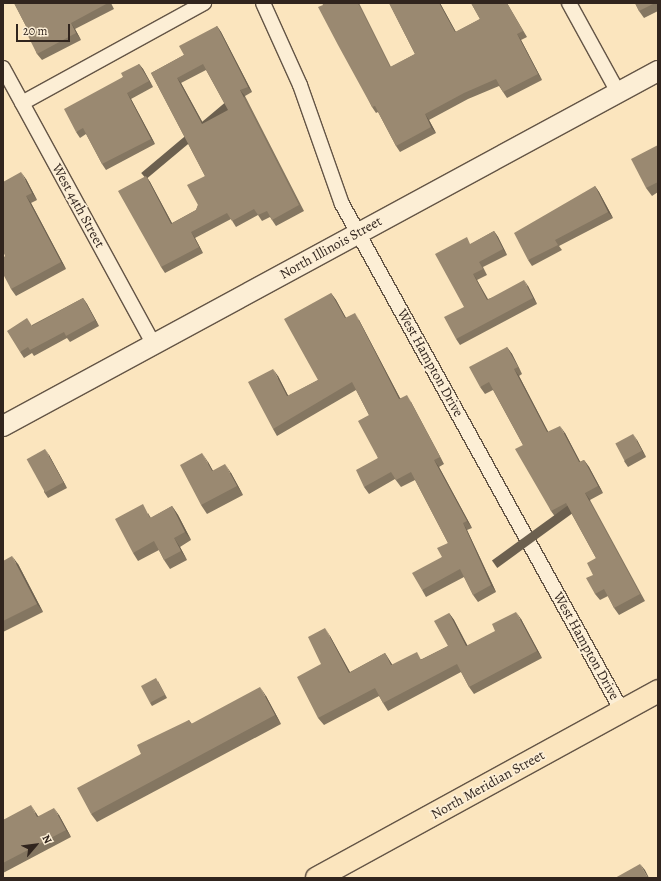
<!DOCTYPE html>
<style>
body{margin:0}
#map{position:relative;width:661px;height:881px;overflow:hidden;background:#fbe5be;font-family:Alegreya,serif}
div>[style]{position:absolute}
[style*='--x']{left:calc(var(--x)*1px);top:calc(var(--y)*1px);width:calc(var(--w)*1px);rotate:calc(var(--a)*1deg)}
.roads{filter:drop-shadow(1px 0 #645546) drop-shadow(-1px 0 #645546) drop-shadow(0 1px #645546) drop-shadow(0 -1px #645546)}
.street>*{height:14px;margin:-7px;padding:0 7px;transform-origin:7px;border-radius:7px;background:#fceed5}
.secondary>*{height:20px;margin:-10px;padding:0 10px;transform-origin:10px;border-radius:10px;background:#fceed5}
.primary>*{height:22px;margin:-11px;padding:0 11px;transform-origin:11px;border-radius:11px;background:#fbe5be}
.wall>*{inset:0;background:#847661}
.shaded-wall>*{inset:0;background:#6c604f;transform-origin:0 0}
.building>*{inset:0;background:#9a8971;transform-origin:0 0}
span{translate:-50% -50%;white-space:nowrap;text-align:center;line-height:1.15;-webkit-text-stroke:3.5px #fceed5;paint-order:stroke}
.street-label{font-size:14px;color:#31251e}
.frame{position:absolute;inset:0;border:4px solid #31251e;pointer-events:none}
.north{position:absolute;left:16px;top:825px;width:40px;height:40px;-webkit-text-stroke:3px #fceed5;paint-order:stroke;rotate:62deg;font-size:11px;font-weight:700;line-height:16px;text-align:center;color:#31251e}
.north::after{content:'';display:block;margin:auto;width:14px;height:18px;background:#31251e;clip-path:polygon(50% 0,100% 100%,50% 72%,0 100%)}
.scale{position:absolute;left:16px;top:24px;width:54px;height:18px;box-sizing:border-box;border:2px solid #31251e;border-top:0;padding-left:5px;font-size:12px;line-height:14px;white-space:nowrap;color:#31251e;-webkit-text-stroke:3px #fceed5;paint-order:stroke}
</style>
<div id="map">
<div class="roads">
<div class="street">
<i style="--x:263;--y:3;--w:90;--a:65.7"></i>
<i style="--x:300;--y:85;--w:126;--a:70.6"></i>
<i style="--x:342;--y:204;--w:579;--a:61.09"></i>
<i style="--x:569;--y:3;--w:102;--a:61.2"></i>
<i style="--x:3;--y:68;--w:315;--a:61.4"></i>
<i style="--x:22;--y:103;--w:208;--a:-28.8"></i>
</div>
<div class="secondary">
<i style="--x:3;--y:426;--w:745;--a:-28.46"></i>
</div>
<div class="primary">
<i style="--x:317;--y:878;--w:389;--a:-28.7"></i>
</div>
</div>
<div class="wall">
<i style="clip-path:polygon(14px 3px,111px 3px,114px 9px,75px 29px,81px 40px,42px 60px,37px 54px,28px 30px)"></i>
<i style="clip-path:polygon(359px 3px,391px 67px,415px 54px,389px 3px,440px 3px,456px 32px,480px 19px,471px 3px,507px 3px,527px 37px,521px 40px,542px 80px,507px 98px,499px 86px,468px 99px,429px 120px,436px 133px,400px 152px,396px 146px,378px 112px,376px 113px,372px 107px,323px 5px)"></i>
<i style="clip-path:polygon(635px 3px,658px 3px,658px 11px,644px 18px,639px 11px)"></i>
<i style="clip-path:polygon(evenodd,217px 26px,221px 32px,252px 92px,245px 96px,304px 211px,276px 226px,270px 217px,262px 221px,258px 215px,236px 227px,231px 219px,195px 238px,203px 253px,165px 273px,161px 267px,146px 176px,150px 182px,172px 223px,196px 210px,198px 205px,205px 176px,151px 73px,184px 55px,217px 26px,206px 70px,228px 110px,203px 123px,181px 83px,206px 70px)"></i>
<i style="clip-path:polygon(139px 64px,143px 69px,153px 87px,131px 99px,155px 144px,106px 170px,102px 164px,86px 134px,80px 138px,76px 132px,123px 77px)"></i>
<i style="clip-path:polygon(658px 145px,658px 192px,652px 196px,646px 188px)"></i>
<i style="clip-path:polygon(26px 179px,37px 200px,31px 203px,66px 269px,16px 296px,11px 289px,5px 256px)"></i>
<i style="clip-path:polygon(595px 186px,599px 192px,613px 218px,559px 246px,562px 250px,532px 266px,528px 260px)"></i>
<i style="clip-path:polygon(494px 231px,498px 237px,507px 255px,483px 267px,487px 275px,477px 280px,488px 299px,528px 286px,537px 304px,460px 345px,456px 339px,464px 307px,471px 244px)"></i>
<i style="clip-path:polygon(331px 293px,336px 300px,346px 318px,359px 320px,400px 398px,411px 402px,444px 464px,439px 467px,472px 528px,467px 530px,496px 592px,478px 602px,473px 595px,464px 577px,426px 597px,422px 590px,442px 557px,448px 543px,415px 480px,401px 487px,395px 479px,369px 494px,364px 487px,378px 458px,369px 415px,356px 390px,277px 436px,273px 429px,278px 376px,288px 396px,318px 380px)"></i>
<i style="clip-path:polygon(83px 298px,87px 304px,99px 326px,70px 342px,67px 338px,34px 356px,32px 353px,24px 358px,20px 352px,32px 325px)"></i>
<i style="clip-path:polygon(507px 347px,512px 354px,522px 374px,519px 376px,548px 432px,565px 433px,580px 462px,584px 460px,589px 467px,603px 493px,590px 500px,645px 601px,619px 615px,614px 608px,608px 596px,600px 600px,595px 594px,593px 575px,596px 558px,570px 511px,556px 518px,551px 511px,523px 445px,493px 390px,485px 394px,480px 387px)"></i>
<i style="clip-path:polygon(637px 440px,646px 457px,628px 467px,624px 461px)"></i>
<i style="clip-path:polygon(49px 455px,67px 488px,48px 498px,44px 492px)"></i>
<i style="clip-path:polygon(208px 462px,213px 471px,231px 473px,243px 495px,207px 514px,201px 505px)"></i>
<i style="clip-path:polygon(172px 506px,178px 515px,191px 540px,180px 547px,187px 560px,170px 569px,164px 560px,159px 550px,138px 561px,133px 553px,148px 513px,151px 518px)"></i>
<i style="clip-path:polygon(3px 561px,18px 564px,43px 612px,3px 632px)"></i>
<i style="clip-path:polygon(449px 613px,454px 620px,467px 646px,521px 619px,542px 658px,474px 694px,469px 687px,461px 672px,388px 711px,383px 703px,379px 696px,324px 725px,318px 718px,321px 664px,330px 636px,350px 672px,385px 653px,392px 665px,422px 659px,448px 646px)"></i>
<i style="clip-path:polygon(158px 681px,167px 698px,152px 706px,150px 703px)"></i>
<i style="clip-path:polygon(266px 696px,281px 724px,97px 822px,91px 814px,141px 754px,189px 720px,192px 724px)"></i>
<i style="clip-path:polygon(36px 813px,38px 816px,59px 815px,71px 837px,3px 873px,3px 820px)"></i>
</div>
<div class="shaded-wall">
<i style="left:358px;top:3px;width:1px;height:72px"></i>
<i style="clip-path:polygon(439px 3px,440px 3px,459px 38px,455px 32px)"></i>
<i style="clip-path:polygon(71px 23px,75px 29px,81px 40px,76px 33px)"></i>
<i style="clip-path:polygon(217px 26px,221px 32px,252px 92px,248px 87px)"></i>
<i style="clip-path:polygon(517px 34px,521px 40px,542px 80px,538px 74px)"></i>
<i style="clip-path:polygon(139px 64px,143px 69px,153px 87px,149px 81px)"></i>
<i style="clip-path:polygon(177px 78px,181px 83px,206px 129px,202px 124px)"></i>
<i style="left:240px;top:90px;width:8px;height:129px;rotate:50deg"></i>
<i style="clip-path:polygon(127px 93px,131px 99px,155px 144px,151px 139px)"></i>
<i style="clip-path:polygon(425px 114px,429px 120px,436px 133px,431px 127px)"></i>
<i style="clip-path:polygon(21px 172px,26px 179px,37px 200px,32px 193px)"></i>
<i style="clip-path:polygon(146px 176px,150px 182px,175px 229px,171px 224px)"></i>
<i style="clip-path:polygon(595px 186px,599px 192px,613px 218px,608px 212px)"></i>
<i style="clip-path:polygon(26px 196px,31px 203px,66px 269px,61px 262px)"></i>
<i style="clip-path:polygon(494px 231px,498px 237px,507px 255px,503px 249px)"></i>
<i style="clip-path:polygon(191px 232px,195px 238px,203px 253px,199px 247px)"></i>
<i style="clip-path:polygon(473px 274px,477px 280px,491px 306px,487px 300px)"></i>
<i style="clip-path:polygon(524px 280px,528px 286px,537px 304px,533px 298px)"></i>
<i style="clip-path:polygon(331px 293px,336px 300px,350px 325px,345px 318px)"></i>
<i style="clip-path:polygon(83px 298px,87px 304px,99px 326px,95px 320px)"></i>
<i style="clip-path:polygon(355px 313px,359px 320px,404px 406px,399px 399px)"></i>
<i style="clip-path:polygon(507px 347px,512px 354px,522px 374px,518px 367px)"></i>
<i style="clip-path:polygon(273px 369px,278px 376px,292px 403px,287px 396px)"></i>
<i style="clip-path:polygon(514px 369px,519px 376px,552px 439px,547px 432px)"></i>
<i style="clip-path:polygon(407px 395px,411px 402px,444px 464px,440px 457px)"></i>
<i style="clip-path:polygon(560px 426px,565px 433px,584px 469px,579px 462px)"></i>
<i style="clip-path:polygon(633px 434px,637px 440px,646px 457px,642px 451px)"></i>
<i style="clip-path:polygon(45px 449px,49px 455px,67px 488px,63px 482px)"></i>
<i style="clip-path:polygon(202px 453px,208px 462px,218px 480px,212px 471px)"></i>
<i style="clip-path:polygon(434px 460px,439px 467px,472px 528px,467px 521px)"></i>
<i style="clip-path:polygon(584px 460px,589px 467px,603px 493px,598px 486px)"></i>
<i style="clip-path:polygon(225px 464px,231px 473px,243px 495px,237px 486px)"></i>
<i style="left:585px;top:493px;width:9px;height:115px;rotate:54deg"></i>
<i style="clip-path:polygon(172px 506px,178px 515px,191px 540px,185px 532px)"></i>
<i style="clip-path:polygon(463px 523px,467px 530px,496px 592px,491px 585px)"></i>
<i style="clip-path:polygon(174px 538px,180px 547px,187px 560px,181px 551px)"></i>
<i style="clip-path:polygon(12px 556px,18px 564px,43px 612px,37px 604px)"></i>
<i style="clip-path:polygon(516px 612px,521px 619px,542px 658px,537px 651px)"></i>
<i style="clip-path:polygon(449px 613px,454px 620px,472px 654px,466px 646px)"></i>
<i style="clip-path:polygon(325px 628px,330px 636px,354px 680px,349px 673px)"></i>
<i style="clip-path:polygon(385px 653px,390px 661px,397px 672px,391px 665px)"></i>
<i style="clip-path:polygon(260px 687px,266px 696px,281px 724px,275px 715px)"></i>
<i style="clip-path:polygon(31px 805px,36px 813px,42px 824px,37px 817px)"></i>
<i style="clip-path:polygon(54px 808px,59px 815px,71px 837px,66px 830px)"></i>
<i style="clip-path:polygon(640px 864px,645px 870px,649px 878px,648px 878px)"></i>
</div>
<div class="building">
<i style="clip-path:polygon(14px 3px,108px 3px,71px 23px,76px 33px,37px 54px,26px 32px,28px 30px)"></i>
<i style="clip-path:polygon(322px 3px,358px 3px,390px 67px,415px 54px,389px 3px,439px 3px,455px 32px,480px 19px,471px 3px,507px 3px,523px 31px,517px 34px,538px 74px,503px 92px,496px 79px,464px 93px,425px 114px,431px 127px,396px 146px,375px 106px,372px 107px,338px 45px,318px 7px,323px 5px)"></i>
<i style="clip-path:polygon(635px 3px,655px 3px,639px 11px)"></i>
<i style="clip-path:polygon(evenodd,217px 26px,248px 87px,240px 90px,299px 205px,272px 220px,267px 211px,258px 215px,254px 209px,232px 221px,227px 213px,191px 232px,199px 247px,161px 267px,118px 191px,146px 176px,171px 224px,196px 210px,198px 205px,187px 185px,205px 176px,151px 73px,184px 55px,179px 46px,217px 26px,203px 64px,228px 110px,202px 124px,177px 78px,203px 64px)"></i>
<i style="clip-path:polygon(139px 64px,149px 81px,127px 93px,151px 139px,102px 164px,83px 128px,76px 132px,64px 109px,123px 77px,121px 73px)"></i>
<i style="clip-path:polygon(658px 145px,658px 182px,646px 188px,631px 159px)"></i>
<i style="clip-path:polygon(21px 172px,32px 193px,26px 196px,61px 262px,11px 289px,3px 274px,3px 258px,5px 256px,3px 251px,3px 182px)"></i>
<i style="clip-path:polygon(595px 186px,608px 212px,555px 240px,558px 245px,528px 260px,514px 233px)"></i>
<i style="clip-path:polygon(494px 231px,503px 249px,479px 262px,483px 269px,473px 274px,487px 300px,524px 280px,533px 298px,456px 339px,444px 317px,464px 307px,435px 254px,467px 237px,470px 244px)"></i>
<i style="clip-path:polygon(331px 293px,345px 318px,355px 313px,399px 399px,407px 395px,440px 457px,434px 460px,467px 521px,463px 523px,491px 585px,473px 595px,460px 569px,422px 590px,412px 573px,442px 557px,437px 548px,448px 543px,411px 472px,396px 480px,391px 472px,364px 487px,356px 470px,378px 458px,358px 421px,369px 415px,352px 382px,273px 429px,248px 382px,273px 369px,287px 396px,318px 380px,284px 319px)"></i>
<i style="clip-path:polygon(83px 298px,95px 320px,66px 336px,64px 332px,30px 350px,28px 347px,20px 352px,7px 331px,27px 318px,32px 326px)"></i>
<i style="clip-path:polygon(507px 347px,518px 367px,514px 369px,547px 432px,560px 426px,579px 462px,584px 460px,598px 486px,585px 493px,640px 594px,614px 608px,604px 589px,595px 594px,586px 578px,593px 575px,587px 563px,596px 558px,566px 503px,551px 511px,515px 449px,523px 445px,489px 382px,480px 387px,469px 367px)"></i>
<i style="left:633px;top:434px;width:19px;height:20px;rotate:62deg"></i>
<i style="left:45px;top:449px;width:38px;height:21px;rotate:61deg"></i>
<i style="clip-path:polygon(202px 453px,212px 471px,225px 464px,237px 486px,201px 505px,180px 465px)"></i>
<i style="clip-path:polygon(143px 504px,150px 518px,172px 506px,185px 532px,174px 538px,181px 551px,164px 560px,154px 541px,133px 553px,115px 519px)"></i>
<i style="clip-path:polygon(12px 556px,37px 604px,3px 621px,3px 561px)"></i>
<i style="clip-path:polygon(516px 612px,537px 651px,469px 687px,457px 664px,383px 703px,375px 688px,318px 718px,297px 677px,321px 664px,308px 637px,325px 628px,349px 673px,385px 653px,391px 665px,417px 652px,421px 660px,448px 646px,434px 621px,449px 613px,466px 646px,495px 631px,492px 624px)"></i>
<i style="left:156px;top:678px;width:19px;height:17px;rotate:62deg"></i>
<i style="clip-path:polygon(260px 687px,275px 715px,91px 814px,77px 788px,141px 754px,137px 745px,189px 720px,191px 724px)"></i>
<i style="clip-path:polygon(31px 805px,37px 817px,54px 808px,66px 830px,3px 863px,3px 820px)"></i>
<i style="clip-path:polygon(640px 864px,648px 878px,615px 878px)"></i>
</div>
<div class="street-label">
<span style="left:78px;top:206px;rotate:61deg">West 44th Street</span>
<span style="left:331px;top:248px;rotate:-29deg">North Illinois Street</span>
<span style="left:430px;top:363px;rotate:61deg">West Hampton Drive</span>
<span style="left:586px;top:646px;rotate:61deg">West Hampton Drive</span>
<span style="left:488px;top:785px;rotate:-29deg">North Meridian Street</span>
</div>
<div class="frame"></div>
<div class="north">N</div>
<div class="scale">20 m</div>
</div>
